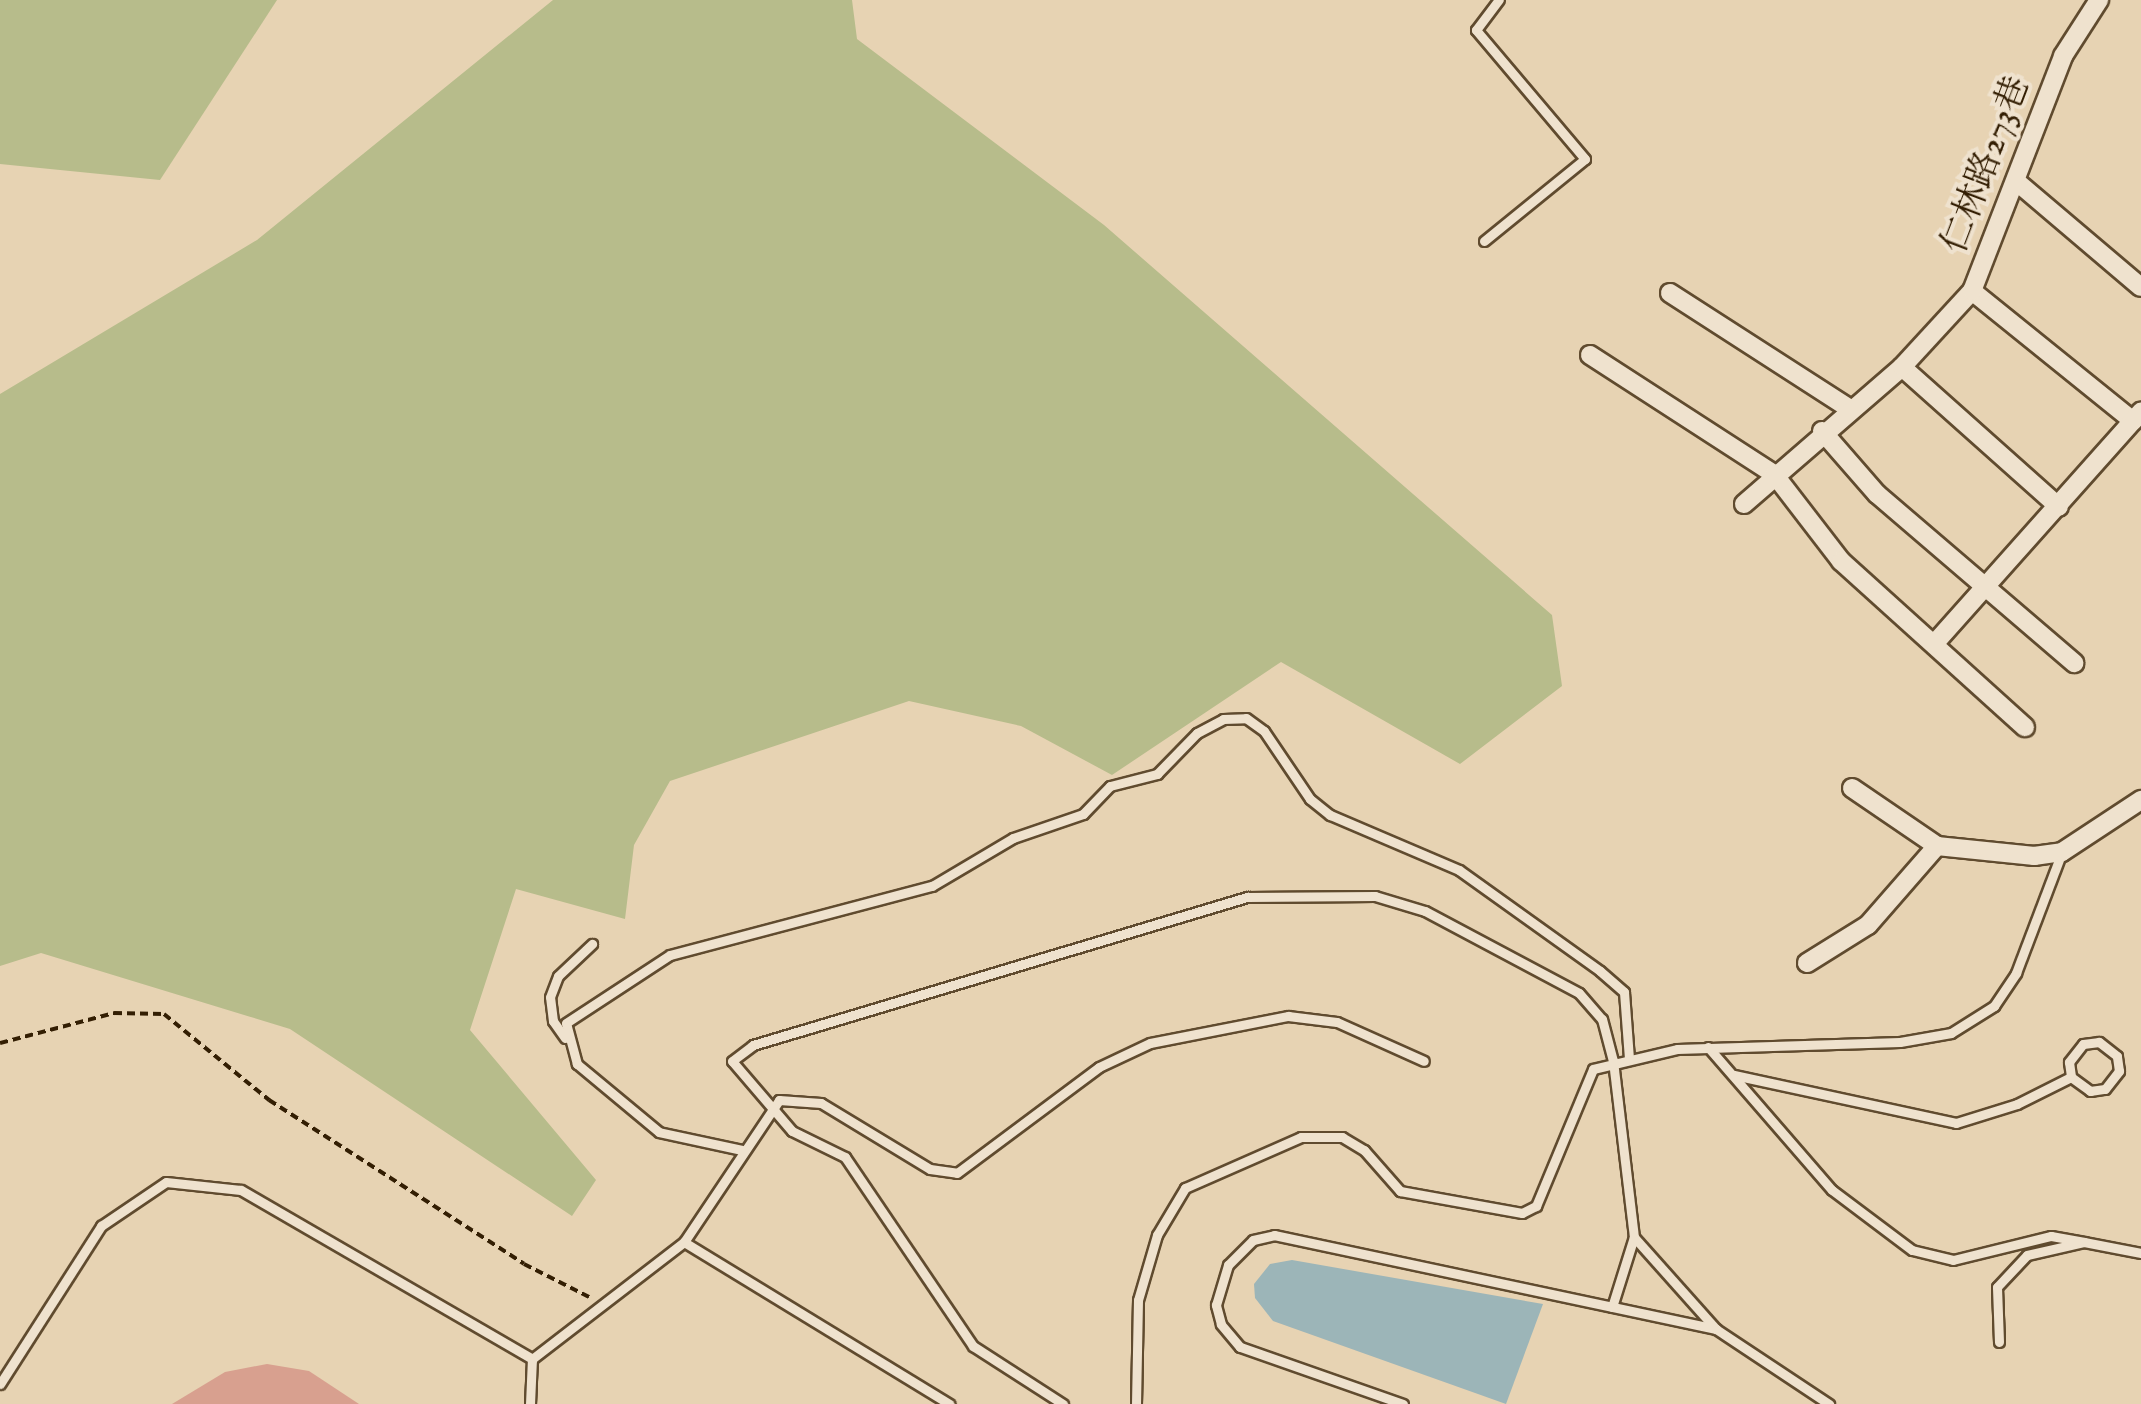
<!DOCTYPE html>
<meta charset="utf-8">
<style>
body{margin:0}
#map{position:relative;width:2141px;height:1404px;overflow:hidden;background:#e7d3b3;font-family:"IM FELL English","Noto Serif TC",serif}
div>[style]{position:absolute}
[style*='--x']{left:calc(var(--x)*1px);top:calc(var(--y)*1px);width:calc(var(--w)*1px);rotate:calc(var(--a)*1deg)}
.green>*{inset:0;background:#b7bc8b}
.water>*{inset:0;background:#9cb5b8}
.building>*{inset:0;background:#d8a08f}
.path>*{height:4px;margin-top:-2px;transform-origin:0;background:repeating-linear-gradient(90deg,#331e03 0 8px,transparent 0 13px)}
.roads{filter:drop-shadow(2px 0 #604b2f) drop-shadow(-2px 0 #604b2f) drop-shadow(0 2px #604b2f) drop-shadow(0 -2px #604b2f)}
.lane>*{height:9px;margin:-4.5px;padding:0 4.5px;transform-origin:4.5px;border-radius:4.5px;background:#efe2ce}
.street>*{height:18px;margin:-9px;padding:0 9px;transform-origin:9px;border-radius:9px;background:#efe2ce}
span{translate:-50% -50%;white-space:nowrap;text-align:center;line-height:1.15;-webkit-text-stroke:8px #efe2ce;paint-order:stroke}
.street-label{font-size:35px;color:#331e03}
</style>
<div id="map">
<div class="green">
<i style="clip-path:polygon(0 0,277px 0,160px 180px,0 164px)"></i>
<i style="clip-path:polygon(553px 0,852px 0,857px 39px,1104px 225px,1552px 615px,1562px 686px,1460px 764px,1281px 662px,1112px 775px,1021px 726px,909px 701px,670px 781px,634px 845px,625px 919px,516px 889px,470px 1030px,596px 1180px,572px 1216px,290px 1029px,41px 953px,0 966px,0 394px,257px 240px)"></i>
</div>
<div class="water">
<i style="clip-path:polygon(1292px 1260px,1543px 1304px,1506px 1404px,1273px 1321px,1255px 1298px,1254px 1284px,1270px 1264px)"></i>
</div>
<div class="building">
<i style="clip-path:polygon(267px 1364px,309px 1371px,359px 1404px,172px 1404px,225px 1372px)"></i>
</div>
<div class="path">
<i style="--x:0;--y:1043;--w:118;--a:-14.7"></i>
<i style="--x:114;--y:1013;--w:50;--a:1.1"></i>
<i style="--x:164;--y:1014;--w:136;--a:39.3"></i>
<i style="--x:269;--y:1100;--w:303;--a:32.7"></i>
<i style="--x:524;--y:1264;--w:73;--a:26.9"></i>
</div>
<div class="roads">
<div class="lane">
<i style="--x:1484;--y:241;--w:130;--a:-39.1"></i>
<i style="--x:1585;--y:159;--w:169;--a:-130.2"></i>
<i style="--x:1476;--y:30;--w:38;--a:-53"></i>
<i style="--x:565;--y:1038;--w:21;--a:-125"></i>
<i style="--x:553;--y:1021;--w:24;--a:-97"></i>
<i style="--x:550;--y:997;--w:22;--a:-69"></i>
<i style="--x:558;--y:976;--w:47;--a:-43.3"></i>
<i style="--x:1708;--y:1047;--w:189;--a:49.1"></i>
<i style="--x:1832;--y:1190;--w:100;--a:36.9"></i>
<i style="--x:1912;--y:1250;--w:42;--a:13.7"></i>
<i style="--x:1953;--y:1260;--w:101;--a:-13.8"></i>
<i style="--x:2051;--y:1236;--w:34;--a:10"></i>
<i style="--x:1734;--y:1075;--w:227;--a:12.2"></i>
<i style="--x:1956;--y:1123;--w:64;--a:-17.3"></i>
<i style="--x:2017;--y:1104;--w:60;--a:-26.6"></i>
<i style="--x:2071;--y:1077;--w:24;--a:36"></i>
<i style="--x:2090;--y:1091;--w:15;--a:-8"></i>
<i style="--x:2105;--y:1089;--w:23;--a:-52"></i>
<i style="--x:2119;--y:1071;--w:15;--a:-98"></i>
<i style="--x:2117;--y:1056;--w:23;--a:-142"></i>
<i style="--x:2099;--y:1042;--w:16;--a:173"></i>
<i style="--x:2083;--y:1044;--w:23;--a:128"></i>
<i style="--x:2069;--y:1062;--w:15;--a:82"></i>
<i style="--x:742;--y:1150;--w:85;--a:-167.8"></i>
<i style="--x:659;--y:1132;--w:107;--a:-140.3"></i>
<i style="--x:577;--y:1064;--w:42;--a:-105"></i>
<i style="--x:566;--y:1023;--w:124;--a:-33.2"></i>
<i style="--x:670;--y:955;--w:271;--a:-14.8"></i>
<i style="--x:932;--y:886;--w:94;--a:-30.7"></i>
<i style="--x:1013;--y:838;--w:74;--a:-18.9"></i>
<i style="--x:1083;--y:814;--w:39;--a:-46"></i>
<i style="--x:1110;--y:786;--w:49;--a:-14.3"></i>
<i style="--x:1157;--y:774;--w:57;--a:-45.7"></i>
<i style="--x:1197;--y:733;--w:30;--a:-28"></i>
<i style="--x:1223;--y:719;--w:23;--a:-2"></i>
<i style="--x:1246;--y:718;--w:22;--a:36"></i>
<i style="--x:1264;--y:731;--w:82;--a:55.9"></i>
<i style="--x:1310;--y:799;--w:26;--a:39"></i>
<i style="--x:1330;--y:815;--w:140;--a:23.1"></i>
<i style="--x:1459;--y:870;--w:173;--a:35.6"></i>
<i style="--x:1600;--y:971;--w:32;--a:41"></i>
<i style="--x:1624;--y:992;--w:66;--a:85.7"></i>
<i style="--x:684;--y:1242;--w:311;--a:31.4"></i>
<i style="--x:1612;--y:1307;--w:73;--a:-72.6"></i>
<i style="--x:1999;--y:1342;--w:55;--a:-92.1"></i>
<i style="--x:1997;--y:1287;--w:44;--a:-46.8"></i>
<i style="--x:2027;--y:1255;--w:58;--a:-12.8"></i>
<i style="--x:2084;--y:1242;--w:58;--a:10.9"></i>
<i style="--x:0;--y:1384;--w:188;--a:-57.4"></i>
<i style="--x:101;--y:1226;--w:78;--a:-34.1"></i>
<i style="--x:166;--y:1182;--w:75;--a:6.1"></i>
<i style="--x:241;--y:1190;--w:337;--a:30.1"></i>
<i style="--x:530;--y:1404;--w:45;--a:-87.5"></i>
<i style="--x:532;--y:1359;--w:192;--a:-37.6"></i>
<i style="--x:684;--y:1242;--w:171;--a:-56.2"></i>
<i style="--x:779;--y:1100;--w:42;--a:4.1"></i>
<i style="--x:821;--y:1103;--w:127;--a:31.2"></i>
<i style="--x:930;--y:1169;--w:27;--a:8"></i>
<i style="--x:957;--y:1173;--w:177;--a:-36.7"></i>
<i style="--x:1099;--y:1067;--w:56;--a:-25.2"></i>
<i style="--x:1150;--y:1043;--w:141;--a:-11.1"></i>
<i style="--x:1288;--y:1016;--w:49;--a:7"></i>
<i style="--x:1337;--y:1022;--w:95;--a:24.1"></i>
<i style="--x:1063;--y:1404;--w:107;--a:-147.2"></i>
<i style="--x:973;--y:1346;--w:228;--a:-124.1"></i>
<i style="--x:845;--y:1157;--w:59;--a:-153.9"></i>
<i style="--x:792;--y:1131;--w:92;--a:-130.6"></i>
<i style="--x:732;--y:1061;--w:26;--a:-37"></i>
<i style="--x:753;--y:1045;--w:516;--a:-16.68"></i>
<i style="--x:1247;--y:897;--w:128;--a:-0.4"></i>
<i style="--x:1375;--y:896;--w:52;--a:16.7"></i>
<i style="--x:1425;--y:911;--w:174;--a:28"></i>
<i style="--x:1579;--y:993;--w:35;--a:49"></i>
<i style="--x:1602;--y:1019;--w:43;--a:75.3"></i>
<i style="--x:1613;--y:1061;--w:177;--a:83.2"></i>
<i style="--x:1634;--y:1237;--w:123;--a:48.3"></i>
<i style="--x:1136;--y:1404;--w:104;--a:-88.9"></i>
<i style="--x:1138;--y:1300;--w:68;--a:-73.7"></i>
<i style="--x:1157;--y:1235;--w:55;--a:-59.2"></i>
<i style="--x:1185;--y:1188;--w:127;--a:-23.7"></i>
<i style="--x:1301;--y:1137;--w:41;--a:0"></i>
<i style="--x:1342;--y:1137;--w:26;--a:31"></i>
<i style="--x:1364;--y:1150;--w:55;--a:48.7"></i>
<i style="--x:1400;--y:1191;--w:124;--a:10.2"></i>
<i style="--x:1522;--y:1213;--w:16;--a:-27"></i>
<i style="--x:1536;--y:1206;--w:148;--a:-67.4"></i>
<i style="--x:1593;--y:1069;--w:86;--a:-13.4"></i>
<i style="--x:1677;--y:1049;--w:223;--a:-1.8"></i>
<i style="--x:1900;--y:1042;--w:52;--a:-10"></i>
<i style="--x:1951;--y:1033;--w:51;--a:-32.1"></i>
<i style="--x:1994;--y:1006;--w:40;--a:-56"></i>
<i style="--x:2016;--y:973;--w:129;--a:-69.2"></i>
<i style="--x:1403;--y:1404;--w:173;--a:-160.7"></i>
<i style="--x:1240;--y:1347;--w:30;--a:-130"></i>
<i style="--x:1221;--y:1324;--w:20;--a:-105"></i>
<i style="--x:1216;--y:1305;--w:42;--a:-73.3"></i>
<i style="--x:1228;--y:1265;--w:35;--a:-45"></i>
<i style="--x:1253;--y:1240;--w:22;--a:-13"></i>
<i style="--x:1274;--y:1235;--w:452;--a:12"></i>
<i style="--x:1716;--y:1329;--w:136;--a:33.6"></i>
</div>
<div class="street">
<i style="--x:2017;--y:182;--w:162;--a:40.3"></i>
<i style="--x:1972;--y:291;--w:207;--a:38.9"></i>
<i style="--x:1670;--y:293;--w:214;--a:32.8"></i>
<i style="--x:1590;--y:355;--w:219;--a:32.9"></i>
<i style="--x:1774;--y:474;--w:110;--a:52.4"></i>
<i style="--x:1841;--y:561;--w:248;--a:42.1"></i>
<i style="--x:1902;--y:367;--w:210;--a:41.7"></i>
<i style="--x:1822;--y:431;--w:84;--a:48.9"></i>
<i style="--x:1877;--y:494;--w:260;--a:40.6"></i>
<i style="--x:1744;--y:504;--w:209;--a:-40.9"></i>
<i style="--x:1902;--y:367;--w:103;--a:-47.4"></i>
<i style="--x:1972;--y:291;--w:252;--a:-68.8"></i>
<i style="--x:2063;--y:56;--w:67;--a:-57.3"></i>
<i style="--x:1935;--y:643;--w:310;--a:-48.3"></i>
<i style="--x:1852;--y:788;--w:103;--a:34.3"></i>
<i style="--x:1937;--y:846;--w:98;--a:5.9"></i>
<i style="--x:2034;--y:856;--w:28;--a:-8"></i>
<i style="--x:2062;--y:852;--w:95;--a:-33.4"></i>
<i style="--x:1807;--y:963;--w:72;--a:-31.9"></i>
<i style="--x:1868;--y:925;--w:105;--a:-48.9"></i>
</div>
</div>
<div class="street-label">
<span style="left:1987px;top:165px;rotate:-69deg">仁林路273巷</span>
</div>
</div>
